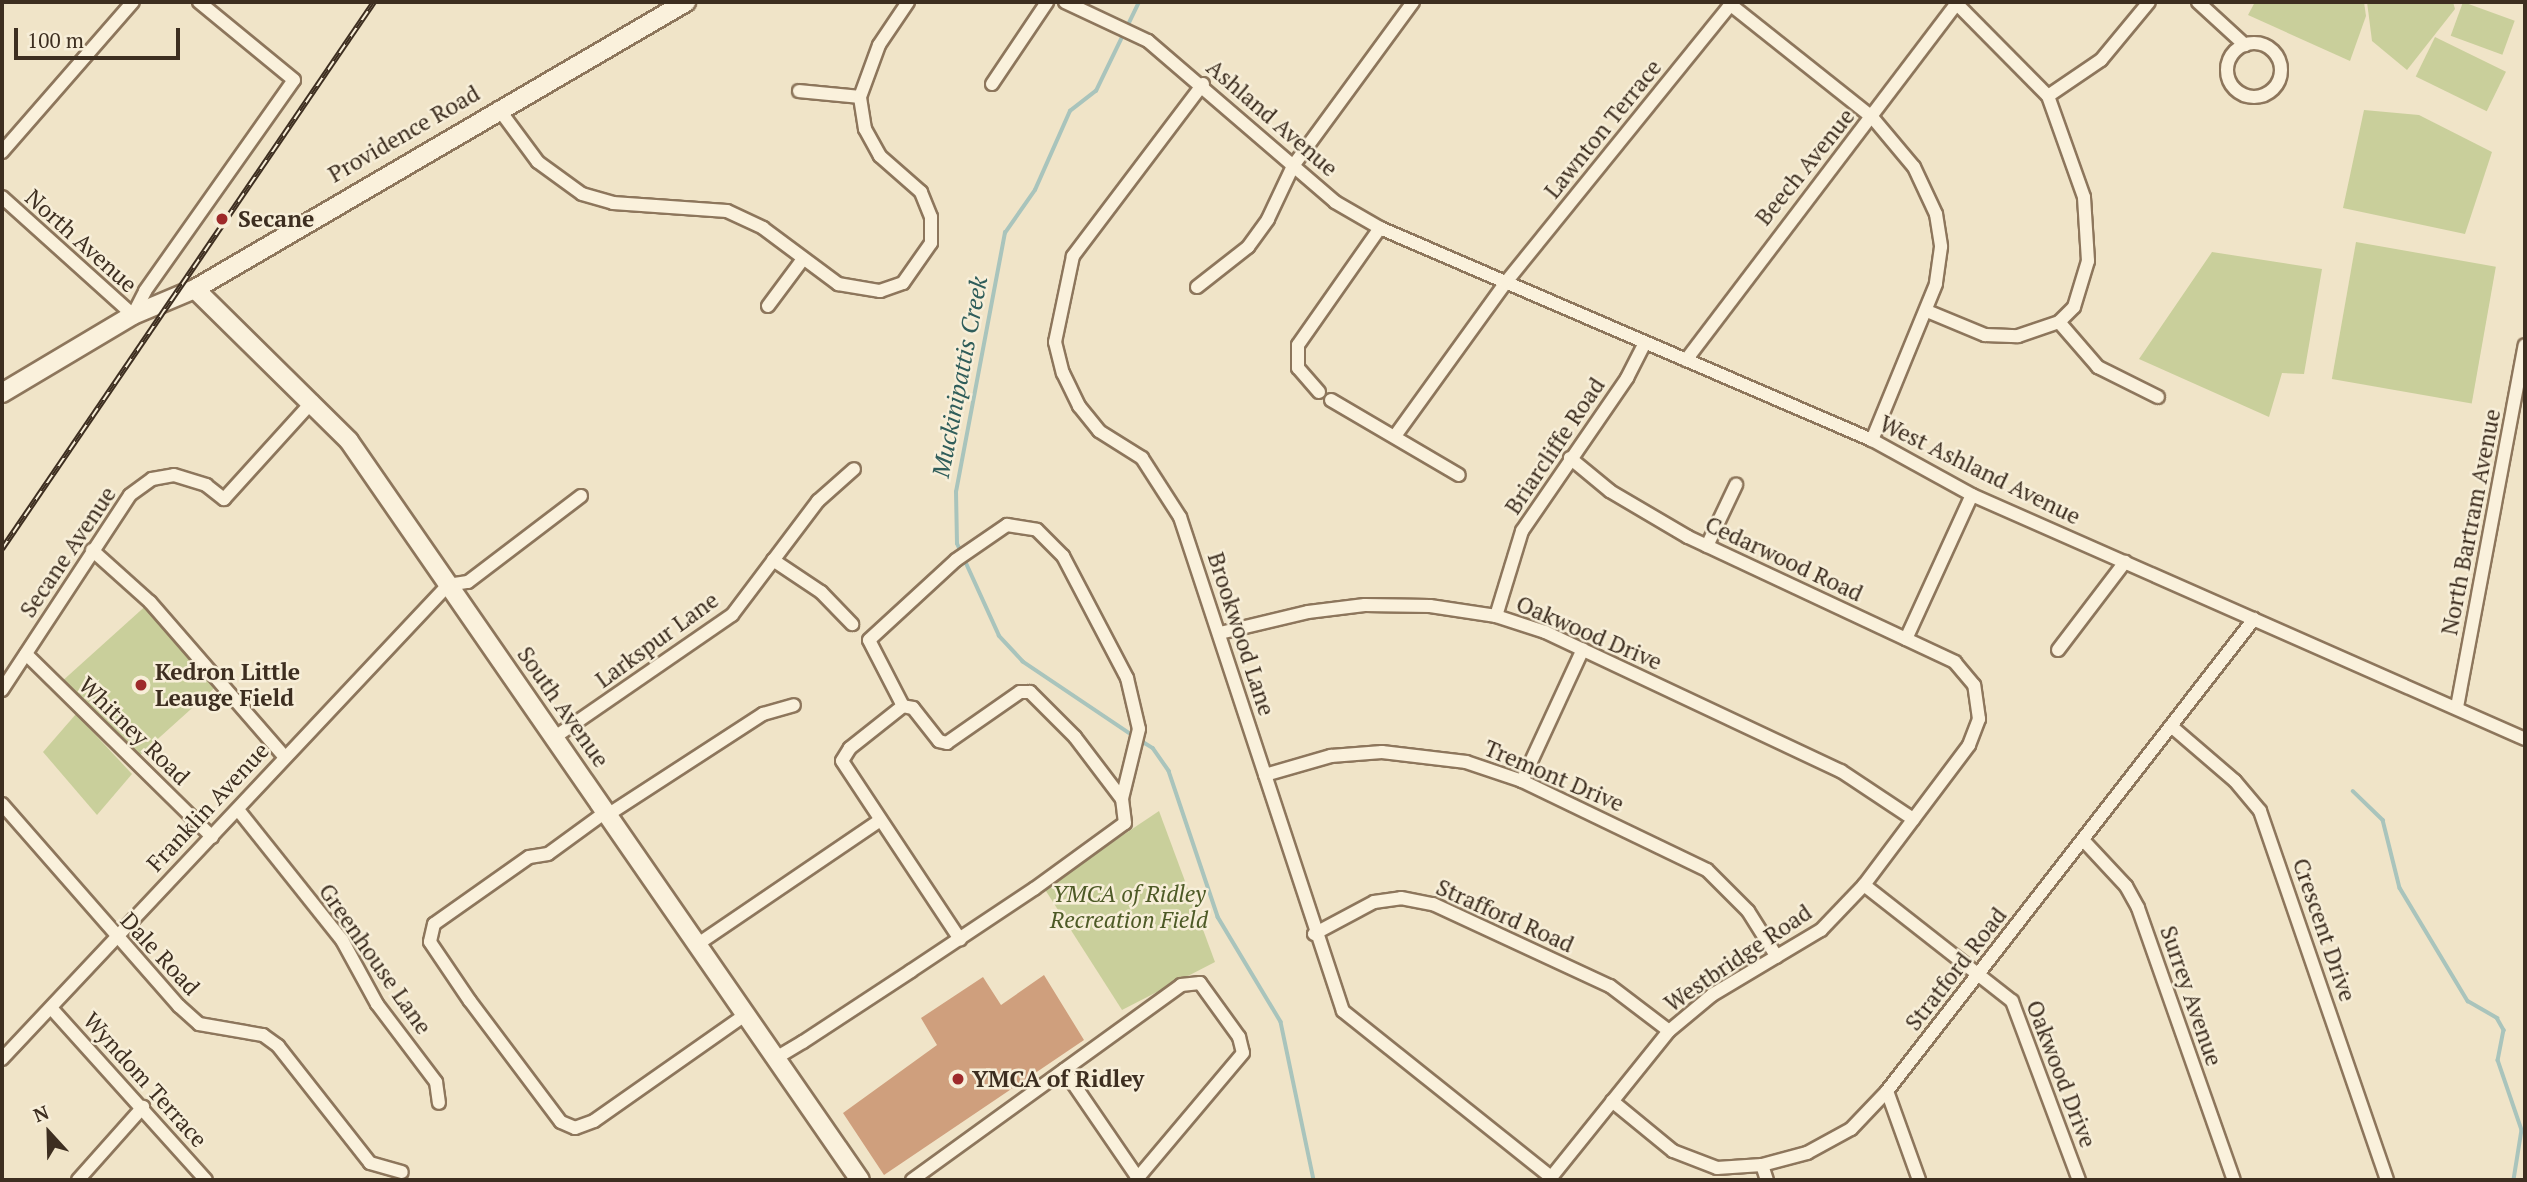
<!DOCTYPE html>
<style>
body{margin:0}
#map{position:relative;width:2527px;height:1182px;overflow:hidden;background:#f0e4c8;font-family:"PT Serif",serif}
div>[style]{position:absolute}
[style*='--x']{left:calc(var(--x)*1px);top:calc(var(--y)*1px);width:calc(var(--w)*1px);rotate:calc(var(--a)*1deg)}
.green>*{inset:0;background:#c9cf9b;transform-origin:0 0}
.stream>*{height:3.5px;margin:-1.75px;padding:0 1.75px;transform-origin:1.75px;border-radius:1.75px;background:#a9c4bc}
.building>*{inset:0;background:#cf9f7d}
.roads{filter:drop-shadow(2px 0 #8d765c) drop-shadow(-2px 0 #8d765c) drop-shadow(0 2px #8d765c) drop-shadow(0 -2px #8d765c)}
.street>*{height:12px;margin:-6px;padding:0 6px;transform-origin:6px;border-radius:6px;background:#faf1dc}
.street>.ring{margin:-6px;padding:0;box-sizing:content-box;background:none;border:12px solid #faf1dc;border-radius:50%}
.secondary>*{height:18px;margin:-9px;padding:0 9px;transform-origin:9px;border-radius:9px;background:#faf1dc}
.rail>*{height:6px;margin-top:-3px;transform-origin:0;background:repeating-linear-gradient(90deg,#f7eed8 0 10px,#3d2e20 0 20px);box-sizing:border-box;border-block:2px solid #3d2e20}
.dots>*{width:19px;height:19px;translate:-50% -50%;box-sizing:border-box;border:4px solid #f7eed8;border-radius:50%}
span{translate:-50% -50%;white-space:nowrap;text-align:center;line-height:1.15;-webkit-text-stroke:5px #f7eed8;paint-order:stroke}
.street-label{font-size:23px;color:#3d2e20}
.poi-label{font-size:23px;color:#3d2e20;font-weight:700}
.left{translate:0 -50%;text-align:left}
.park-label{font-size:23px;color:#4d5a26;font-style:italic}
.water-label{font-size:24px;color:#2f5d5a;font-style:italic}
.frame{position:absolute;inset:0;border:4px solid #3d2e20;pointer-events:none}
.north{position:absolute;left:14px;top:1098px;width:70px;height:70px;-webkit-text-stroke:5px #f7eed8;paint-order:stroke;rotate:338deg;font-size:19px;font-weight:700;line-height:28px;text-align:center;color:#3d2e20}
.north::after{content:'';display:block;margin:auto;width:24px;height:32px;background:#3d2e20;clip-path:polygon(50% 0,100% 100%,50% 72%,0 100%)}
.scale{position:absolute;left:14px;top:28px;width:166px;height:32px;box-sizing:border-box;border:4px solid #3d2e20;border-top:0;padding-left:9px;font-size:21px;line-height:24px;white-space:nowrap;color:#3d2e20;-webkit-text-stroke:5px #f7eed8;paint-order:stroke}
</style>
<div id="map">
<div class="green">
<i style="clip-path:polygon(2255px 2px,2364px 2px,2366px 16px,2350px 61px,2248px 15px)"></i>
<i style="clip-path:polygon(2367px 2px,2453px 2px,2455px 9px,2407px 70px,2372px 41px)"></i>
<i style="left:2463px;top:2px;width:55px;height:36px;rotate:20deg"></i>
<i style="left:2435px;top:37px;width:79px;height:44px;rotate:26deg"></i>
<i style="clip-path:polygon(2364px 110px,2419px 115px,2492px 152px,2465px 234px,2343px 208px)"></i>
<i style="left:2356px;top:242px;width:142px;height:139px;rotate:10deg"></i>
<i style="clip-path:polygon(2212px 252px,2322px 269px,2304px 374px,2282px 373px,2269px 417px,2139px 359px)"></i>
<i style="left:150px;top:602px;width:107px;height:124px;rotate:48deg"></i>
<i style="clip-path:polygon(76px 714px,132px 774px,97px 815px,43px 752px)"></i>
<i style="clip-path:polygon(1159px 811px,1215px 962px,1122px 1010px,1044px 888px)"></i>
</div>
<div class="stream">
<i style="--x:1133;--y:736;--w:133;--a:-146.1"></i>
<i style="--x:1023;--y:662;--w:35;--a:-133"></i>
<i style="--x:999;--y:636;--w:101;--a:-114.5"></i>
<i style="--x:957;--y:544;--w:52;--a:-91.1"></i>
<i style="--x:956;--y:492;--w:264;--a:-79.3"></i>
<i style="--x:1005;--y:233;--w:52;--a:-55.1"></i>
<i style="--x:1035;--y:190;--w:86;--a:-66.1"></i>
<i style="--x:1070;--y:111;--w:33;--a:-38"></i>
<i style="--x:1096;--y:91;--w:99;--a:-64.2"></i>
<i style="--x:1140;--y:740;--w:15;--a:32"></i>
<i style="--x:1153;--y:748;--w:28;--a:55"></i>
<i style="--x:1169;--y:771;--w:154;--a:71.4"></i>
<i style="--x:1218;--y:917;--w:122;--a:59"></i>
<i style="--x:1281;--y:1022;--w:161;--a:78.2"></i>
<i style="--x:2353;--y:791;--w:42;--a:44"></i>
<i style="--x:2383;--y:820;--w:70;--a:76"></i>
<i style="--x:2400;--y:888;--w:132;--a:59"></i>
<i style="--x:2468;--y:1001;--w:34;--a:30"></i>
<i style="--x:2497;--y:1018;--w:14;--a:60"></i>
<i style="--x:2504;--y:1030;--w:31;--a:101"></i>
<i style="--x:2498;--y:1060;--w:74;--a:71.1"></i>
<i style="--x:2522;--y:1130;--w:51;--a:99.1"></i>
</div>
<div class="building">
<i style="clip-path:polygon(1044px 975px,1084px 1040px,884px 1175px,843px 1113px,937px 1045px,921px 1018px,983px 977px,1001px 1005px)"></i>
</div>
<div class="roads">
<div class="street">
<i style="--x:1065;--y:2;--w:92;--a:25.2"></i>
<i style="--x:1148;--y:41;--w:247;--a:40.7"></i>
<i style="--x:1335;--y:202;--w:52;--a:30"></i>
<i style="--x:1380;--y:228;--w:536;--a:23.31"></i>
<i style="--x:1872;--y:440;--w:114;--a:28.8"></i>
<i style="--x:1972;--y:495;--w:604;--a:23.81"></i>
<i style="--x:2198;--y:2;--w:64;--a:42.5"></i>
<i style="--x:1731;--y:5;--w:180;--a:38.5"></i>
<i style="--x:1872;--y:117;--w:65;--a:50"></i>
<i style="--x:1914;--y:167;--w:52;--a:64.9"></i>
<i style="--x:1936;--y:214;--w:33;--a:81"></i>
<i style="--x:1941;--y:247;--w:37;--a:98"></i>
<i style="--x:1936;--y:284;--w:169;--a:112.3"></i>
<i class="ring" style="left:2227px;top:43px;width:42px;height:42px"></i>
<i style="--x:992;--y:84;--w:99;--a:-56.1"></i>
<i style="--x:1203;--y:84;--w:216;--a:127.1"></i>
<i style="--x:1073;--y:256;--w:88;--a:101.8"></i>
<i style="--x:1055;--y:342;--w:32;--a:76"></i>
<i style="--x:1063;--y:373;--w:37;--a:64"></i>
<i style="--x:1079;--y:406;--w:32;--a:51"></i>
<i style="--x:1099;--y:431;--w:51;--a:32.1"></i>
<i style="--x:1142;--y:458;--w:70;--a:57.2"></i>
<i style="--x:1180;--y:517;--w:520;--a:71.74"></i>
<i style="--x:1343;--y:1011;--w:266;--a:38.6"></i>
<i style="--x:799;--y:91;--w:61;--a:5.6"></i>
<i style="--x:2048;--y:96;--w:64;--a:-34.2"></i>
<i style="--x:2101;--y:60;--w:75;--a:-50.4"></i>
<i style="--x:498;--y:108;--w:67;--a:53.5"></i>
<i style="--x:538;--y:162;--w:54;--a:36"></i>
<i style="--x:582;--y:194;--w:32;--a:16"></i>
<i style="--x:613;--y:203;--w:114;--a:4"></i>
<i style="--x:727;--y:211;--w:40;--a:25"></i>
<i style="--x:763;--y:228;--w:94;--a:36.7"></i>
<i style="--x:838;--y:284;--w:43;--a:9.5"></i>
<i style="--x:880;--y:291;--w:24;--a:-19"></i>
<i style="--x:903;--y:283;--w:49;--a:-55"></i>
<i style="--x:931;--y:243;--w:26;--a:-90"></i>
<i style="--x:931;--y:217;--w:27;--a:-112"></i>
<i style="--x:921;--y:192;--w:55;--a:-138.7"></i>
<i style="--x:880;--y:156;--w:31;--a:-119"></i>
<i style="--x:865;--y:129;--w:32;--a:-99"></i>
<i style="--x:860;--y:97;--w:55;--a:-69.9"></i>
<i style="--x:879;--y:45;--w:52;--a:-56"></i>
<i style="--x:2;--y:152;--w:199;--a:-48.9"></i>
<i style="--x:2;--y:197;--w:176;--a:42"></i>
<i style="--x:133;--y:315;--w:27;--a:-63"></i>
<i style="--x:145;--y:291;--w:258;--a:-54.8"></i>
<i style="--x:294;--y:80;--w:123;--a:-140.6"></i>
<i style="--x:1197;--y:287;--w:65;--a:-38.1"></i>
<i style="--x:1248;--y:247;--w:34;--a:-54"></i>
<i style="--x:1268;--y:219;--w:59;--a:-64.7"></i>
<i style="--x:1293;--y:166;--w:203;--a:-53.8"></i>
<i style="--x:768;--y:306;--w:59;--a:-53.3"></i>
<i style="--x:1927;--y:311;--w:63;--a:22.5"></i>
<i style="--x:1985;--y:335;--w:33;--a:2"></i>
<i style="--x:2018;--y:336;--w:43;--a:-18.9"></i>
<i style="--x:2059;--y:322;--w:21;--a:-45"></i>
<i style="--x:2074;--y:307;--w:48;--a:-73.1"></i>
<i style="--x:2088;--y:261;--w:64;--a:-93.6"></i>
<i style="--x:2084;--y:197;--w:107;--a:-109.6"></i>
<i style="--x:2048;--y:96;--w:129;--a:-134.7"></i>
<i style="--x:2059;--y:322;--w:60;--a:49.1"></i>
<i style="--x:2098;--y:367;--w:67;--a:26.6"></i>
<i style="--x:1686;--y:360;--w:450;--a:-52.8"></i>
<i style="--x:1319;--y:392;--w:32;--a:-131"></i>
<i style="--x:1298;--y:368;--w:23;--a:-90"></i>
<i style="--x:1298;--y:345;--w:143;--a:-55"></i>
<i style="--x:1331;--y:400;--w:148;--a:30.4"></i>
<i style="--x:1395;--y:436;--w:190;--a:-54.2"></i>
<i style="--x:1506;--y:282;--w:360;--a:-51"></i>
<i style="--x:1707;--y:546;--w:68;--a:-64.6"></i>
<i style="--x:92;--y:550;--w:78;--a:41.9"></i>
<i style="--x:150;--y:602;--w:204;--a:49"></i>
<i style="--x:773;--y:560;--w:58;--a:33.7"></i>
<i style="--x:821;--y:592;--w:45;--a:45.9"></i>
<i style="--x:1496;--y:616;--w:89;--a:-73"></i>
<i style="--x:1522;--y:531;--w:186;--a:-55.5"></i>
<i style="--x:1627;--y:378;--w:39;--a:-63"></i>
<i style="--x:1220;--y:633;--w:90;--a:-13.4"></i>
<i style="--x:1308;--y:612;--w:57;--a:-7"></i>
<i style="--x:1365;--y:605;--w:65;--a:0.9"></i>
<i style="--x:1430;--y:606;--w:67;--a:8.6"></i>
<i style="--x:1496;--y:616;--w:52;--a:18.1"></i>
<i style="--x:1545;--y:632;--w:327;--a:25.2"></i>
<i style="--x:1841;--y:771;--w:87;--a:33.7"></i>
<i style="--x:1906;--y:639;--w:158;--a:-65.4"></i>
<i style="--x:2058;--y:650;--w:111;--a:-52.7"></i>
<i style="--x:26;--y:654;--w:261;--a:44.5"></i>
<i style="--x:2;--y:690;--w:233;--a:-56.7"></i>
<i style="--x:130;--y:495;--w:27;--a:-36"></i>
<i style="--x:152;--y:479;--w:22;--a:-10"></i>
<i style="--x:174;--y:475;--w:34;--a:17"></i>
<i style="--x:206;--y:485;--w:23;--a:38"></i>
<i style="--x:224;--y:499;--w:132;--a:-47.8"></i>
<i style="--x:903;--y:706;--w:74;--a:-117.3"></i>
<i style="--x:869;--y:640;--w:118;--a:-42.6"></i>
<i style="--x:956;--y:560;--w:62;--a:-34.5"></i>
<i style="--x:1007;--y:525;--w:30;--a:9"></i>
<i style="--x:1037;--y:530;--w:37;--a:45"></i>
<i style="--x:1063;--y:556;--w:138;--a:62.3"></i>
<i style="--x:1127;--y:678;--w:52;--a:76.8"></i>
<i style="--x:1139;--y:729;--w:72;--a:103.7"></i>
<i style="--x:2457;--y:707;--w:368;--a:-79.4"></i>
<i style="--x:2171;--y:726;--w:84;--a:40.7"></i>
<i style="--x:2235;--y:781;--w:39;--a:50"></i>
<i style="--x:2260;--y:811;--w:390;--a:71"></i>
<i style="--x:555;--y:737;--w:215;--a:-34.6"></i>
<i style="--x:732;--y:615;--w:143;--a:-53"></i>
<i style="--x:818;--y:501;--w:48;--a:-41.6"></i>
<i style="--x:1265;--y:775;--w:69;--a:-16.1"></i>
<i style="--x:1331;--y:756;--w:51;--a:-4.5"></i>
<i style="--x:1382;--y:752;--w:85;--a:6.8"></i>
<i style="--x:1466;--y:762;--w:59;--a:18.7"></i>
<i style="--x:1522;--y:781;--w:205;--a:25.7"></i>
<i style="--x:1707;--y:870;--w:58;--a:45"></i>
<i style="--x:1748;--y:911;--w:54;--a:57.8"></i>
<i style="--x:1522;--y:781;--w:145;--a:-65.2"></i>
<i style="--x:2;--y:804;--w:269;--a:48.8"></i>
<i style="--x:179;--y:1006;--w:27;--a:42"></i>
<i style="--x:199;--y:1024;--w:65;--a:9.8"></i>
<i style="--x:263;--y:1035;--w:19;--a:36"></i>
<i style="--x:278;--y:1046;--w:149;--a:51.8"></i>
<i style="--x:370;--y:1163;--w:33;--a:16"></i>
<i style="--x:239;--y:811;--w:165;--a:51.4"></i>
<i style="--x:342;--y:940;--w:73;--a:61.3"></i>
<i style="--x:377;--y:1004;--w:98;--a:52.9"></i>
<i style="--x:436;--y:1082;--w:21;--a:82"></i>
<i style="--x:607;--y:811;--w:73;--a:143.9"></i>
<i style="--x:548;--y:854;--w:19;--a:171"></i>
<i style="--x:529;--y:857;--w:116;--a:144.8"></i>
<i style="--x:434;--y:924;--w:18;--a:103"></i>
<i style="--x:430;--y:942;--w:71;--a:55.9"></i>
<i style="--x:470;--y:1001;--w:151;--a:53.1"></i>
<i style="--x:561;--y:1122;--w:15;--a:23"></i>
<i style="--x:575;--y:1128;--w:20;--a:-20"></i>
<i style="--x:594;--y:1121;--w:186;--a:-35.1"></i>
<i style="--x:609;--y:814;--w:184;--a:-33"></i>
<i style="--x:763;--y:714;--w:32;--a:-16"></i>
<i style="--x:2084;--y:841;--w:62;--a:47"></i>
<i style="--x:2126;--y:886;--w:25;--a:61"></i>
<i style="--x:2138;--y:908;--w:288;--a:70.6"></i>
<i style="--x:1864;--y:885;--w:188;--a:38.1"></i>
<i style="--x:2012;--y:1001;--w:191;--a:69.5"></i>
<i style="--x:1314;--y:934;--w:68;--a:-28.1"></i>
<i style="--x:1374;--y:902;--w:27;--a:-8"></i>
<i style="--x:1401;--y:898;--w:33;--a:11"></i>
<i style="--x:1433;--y:904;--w:195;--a:24.9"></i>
<i style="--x:1610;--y:986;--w:74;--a:37.3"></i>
<i style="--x:698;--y:944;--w:219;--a:-34.2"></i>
<i style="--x:52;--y:1009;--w:230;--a:48"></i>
<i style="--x:776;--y:1058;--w:31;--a:-31"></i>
<i style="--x:803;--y:1042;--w:129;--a:-33.3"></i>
<i style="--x:911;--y:971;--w:148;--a:-33.7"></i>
<i style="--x:1034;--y:889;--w:112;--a:-36"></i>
<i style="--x:1125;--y:823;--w:24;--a:-97"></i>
<i style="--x:1122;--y:799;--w:78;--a:-127.2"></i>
<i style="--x:1075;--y:737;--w:64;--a:-135"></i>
<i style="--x:1030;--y:692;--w:10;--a:180"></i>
<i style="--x:1020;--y:692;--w:89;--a:145.1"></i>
<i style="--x:947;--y:743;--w:8;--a:-166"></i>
<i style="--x:939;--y:741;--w:42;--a:-128.2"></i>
<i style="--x:913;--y:708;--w:10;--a:-169"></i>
<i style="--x:903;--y:706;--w:68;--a:141.6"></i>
<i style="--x:850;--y:748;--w:15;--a:122"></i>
<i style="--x:842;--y:761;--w:214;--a:56.5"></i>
<i style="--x:2;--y:1059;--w:651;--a:-46.74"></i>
<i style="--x:448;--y:585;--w:20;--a:-9"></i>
<i style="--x:468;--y:582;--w:142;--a:-37.3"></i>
<i style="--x:1064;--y:1070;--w:131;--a:55.6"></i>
<i style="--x:1887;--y:1091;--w:95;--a:70.2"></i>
<i style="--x:1612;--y:1101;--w:79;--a:39.3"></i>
<i style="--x:1673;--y:1151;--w:47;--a:21.1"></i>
<i style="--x:1717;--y:1168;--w:45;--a:-3.8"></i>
<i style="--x:1762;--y:1165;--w:47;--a:-14.9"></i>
<i style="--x:1807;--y:1153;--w:50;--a:-28.6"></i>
<i style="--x:1851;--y:1129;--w:52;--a:-46.5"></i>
<i style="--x:1887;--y:1091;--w:598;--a:-52.13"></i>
<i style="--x:1762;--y:1165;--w:16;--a:72"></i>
<i style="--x:78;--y:1180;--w:98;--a:-48.3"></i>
<i style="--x:912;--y:1180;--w:332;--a:-35.9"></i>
<i style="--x:1181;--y:985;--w:19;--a:-6"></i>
<i style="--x:1200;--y:983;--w:67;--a:54.2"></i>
<i style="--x:1239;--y:1037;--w:16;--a:76"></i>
<i style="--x:1243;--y:1053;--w:166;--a:130.1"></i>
<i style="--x:1549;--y:1180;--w:191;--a:-51.2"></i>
<i style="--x:1669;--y:1031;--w:56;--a:-39.9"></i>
<i style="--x:1712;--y:995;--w:127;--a:-30.8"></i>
<i style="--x:1821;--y:930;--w:62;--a:-46.3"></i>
<i style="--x:1864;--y:885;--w:175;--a:-53.1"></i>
<i style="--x:1969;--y:745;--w:28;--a:-69"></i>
<i style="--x:1979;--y:719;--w:34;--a:-98"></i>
<i style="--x:1974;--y:685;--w:30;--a:-130"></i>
<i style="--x:1955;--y:662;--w:295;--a:-154.9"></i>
<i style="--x:1688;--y:537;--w:91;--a:-149.5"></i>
<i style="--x:1610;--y:491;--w:52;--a:-140.5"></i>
</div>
<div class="secondary">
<i style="--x:195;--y:289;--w:216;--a:44.6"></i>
<i style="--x:349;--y:441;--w:898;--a:55.34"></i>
<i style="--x:2;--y:393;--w:152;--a:-30.8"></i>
<i style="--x:133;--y:315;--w:67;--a:-22.8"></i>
<i style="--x:195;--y:289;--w:569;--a:-30.31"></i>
</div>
</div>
<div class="rail">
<i style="--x:2;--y:549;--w:662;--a:-55.78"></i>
</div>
<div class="dots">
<i style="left:222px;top:219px;background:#9e2a2b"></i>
<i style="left:141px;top:685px;background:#9e2a2b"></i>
<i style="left:958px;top:1079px;background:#9e2a2b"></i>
</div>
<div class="street-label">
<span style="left:1272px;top:118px;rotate:41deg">Ashland Avenue</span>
<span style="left:1603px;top:129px;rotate:-51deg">Lawnton Terrace</span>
<span style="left:404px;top:134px;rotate:-30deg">Providence Road</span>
<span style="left:1805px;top:167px;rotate:-51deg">Beech Avenue</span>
<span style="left:81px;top:241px;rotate:42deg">North Avenue</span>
<span style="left:1555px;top:446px;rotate:-56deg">Briarcliffe Road</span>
<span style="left:1980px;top:470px;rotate:26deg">West Ashland Avenue</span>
<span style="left:2471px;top:522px;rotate:-79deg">North Bartram Avenue</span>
<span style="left:68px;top:552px;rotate:-56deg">Secane Avenue</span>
<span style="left:1784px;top:559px;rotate:25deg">Cedarwood Road</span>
<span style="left:1589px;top:633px;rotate:23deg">Oakwood Drive</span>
<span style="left:1241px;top:634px;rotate:72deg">Brookwood Lane</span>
<span style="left:657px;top:640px;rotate:-36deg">Larkspur Lane</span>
<span style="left:563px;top:707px;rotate:55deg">South Avenue</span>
<span style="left:134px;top:731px;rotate:44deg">Whitney Road</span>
<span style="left:1554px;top:776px;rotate:23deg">Tremont Drive</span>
<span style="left:208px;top:807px;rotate:-47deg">Franklin Avenue</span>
<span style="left:1505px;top:916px;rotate:24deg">Strafford Road</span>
<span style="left:2324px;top:930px;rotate:71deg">Crescent Drive</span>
<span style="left:160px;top:954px;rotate:47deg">Dale Road</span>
<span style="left:1738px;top:958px;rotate:-34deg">Westbridge Road</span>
<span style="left:375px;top:959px;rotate:55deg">Greenhouse Lane</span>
<span style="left:1956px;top:969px;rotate:-52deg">Stratford Road</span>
<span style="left:2191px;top:996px;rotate:71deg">Surrey Avenue</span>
<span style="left:2061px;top:1074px;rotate:69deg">Oakwood Drive</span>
<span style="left:145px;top:1080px;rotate:48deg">Wyndom Terrace</span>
</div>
<div class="poi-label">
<span class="left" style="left:238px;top:219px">Secane</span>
<span class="left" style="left:155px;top:685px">Kedron Little<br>Leauge Field</span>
<span class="left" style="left:972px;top:1079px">YMCA of Ridley</span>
</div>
<div class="park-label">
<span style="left:1129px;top:907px">YMCA of Ridley<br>Recreation Field</span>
</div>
<div class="water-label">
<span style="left:960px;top:377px;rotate:-79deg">Muckinipattis Creek</span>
</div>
<div class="frame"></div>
<div class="north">N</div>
<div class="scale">100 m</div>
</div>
